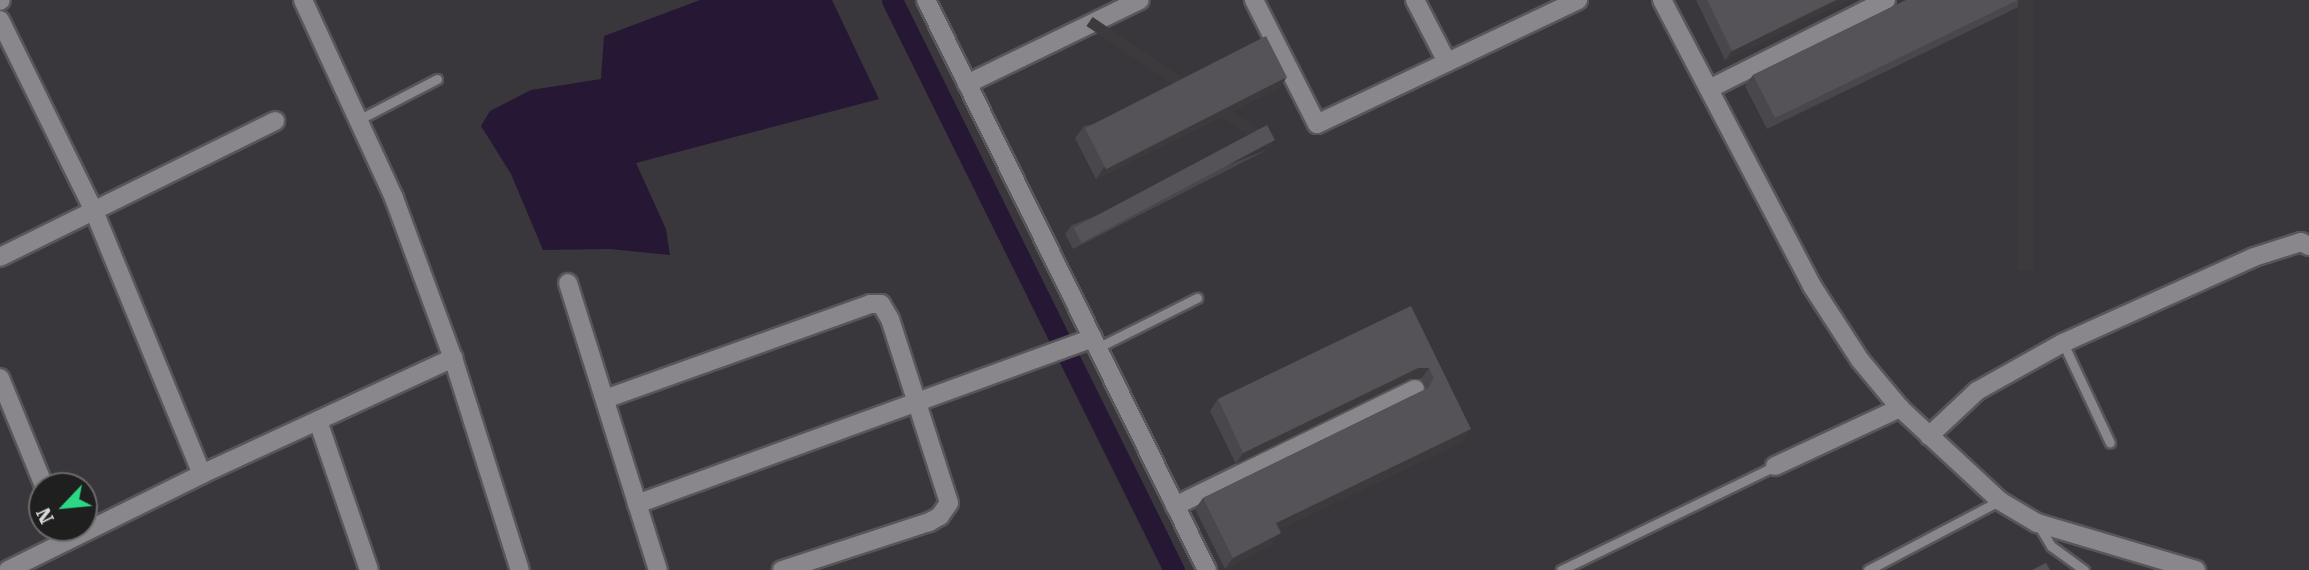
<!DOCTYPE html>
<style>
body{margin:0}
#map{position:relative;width:2309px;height:570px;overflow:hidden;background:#39373b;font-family:"Roboto Serif",serif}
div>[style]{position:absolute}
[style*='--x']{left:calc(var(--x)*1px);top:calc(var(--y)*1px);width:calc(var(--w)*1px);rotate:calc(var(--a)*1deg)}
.water>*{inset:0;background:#261834}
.canal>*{height:21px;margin:-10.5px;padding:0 10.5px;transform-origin:10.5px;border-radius:10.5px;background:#261834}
.roads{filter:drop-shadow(2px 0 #585659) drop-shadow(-2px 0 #585659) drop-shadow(0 2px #585659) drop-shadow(0 -2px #585659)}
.service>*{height:9px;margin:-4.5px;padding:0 4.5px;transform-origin:4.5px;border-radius:4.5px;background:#89878c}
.minor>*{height:18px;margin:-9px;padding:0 9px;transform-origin:9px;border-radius:9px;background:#89878c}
.tertiary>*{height:18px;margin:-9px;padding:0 9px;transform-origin:9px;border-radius:9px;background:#89878c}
.wall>*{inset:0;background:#49474b}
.shaded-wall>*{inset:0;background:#3c3a3d;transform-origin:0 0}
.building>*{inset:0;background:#555357;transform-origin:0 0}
span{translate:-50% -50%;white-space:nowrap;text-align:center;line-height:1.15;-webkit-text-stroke:5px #1f1f20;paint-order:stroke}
.north{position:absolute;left:28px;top:472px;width:70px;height:70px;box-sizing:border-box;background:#1f1f20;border:2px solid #69696a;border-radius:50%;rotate:244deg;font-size:19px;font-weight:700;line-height:28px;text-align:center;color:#d9d8da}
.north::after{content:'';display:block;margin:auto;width:24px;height:32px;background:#2cd884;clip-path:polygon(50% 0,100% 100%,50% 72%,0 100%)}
</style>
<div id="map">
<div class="water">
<i style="clip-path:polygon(700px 0,832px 0,879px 99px,636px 163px,666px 229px,670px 255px,609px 249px,543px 250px,511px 174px,481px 126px,490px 111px,531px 90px,601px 79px,604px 36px)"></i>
</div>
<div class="canal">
<i style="--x:892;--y:0;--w:636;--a:63.68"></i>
</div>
<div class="roads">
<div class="service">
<i style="--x:358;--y:120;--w:89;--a:-27.4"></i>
<i style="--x:2063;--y:343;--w:110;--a:64.8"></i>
<i style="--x:1097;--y:348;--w:112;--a:-26.6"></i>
<i style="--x:2039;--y:526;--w:23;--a:59"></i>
<i style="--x:2051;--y:546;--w:41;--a:36"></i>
<i style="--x:1561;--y:570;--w:238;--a:-25.9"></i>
<i style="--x:1868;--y:570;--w:148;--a:-27.8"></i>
</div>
<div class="minor">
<i style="--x:303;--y:0;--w:218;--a:65.3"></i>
<i style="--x:394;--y:198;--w:171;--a:69.8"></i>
<i style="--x:453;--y:358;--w:222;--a:72.5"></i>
<i style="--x:1254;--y:0;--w:139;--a:63.1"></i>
<i style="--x:1317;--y:124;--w:289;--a:-25.4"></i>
<i style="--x:1415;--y:0;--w:70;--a:62.7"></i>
<i style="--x:1662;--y:0;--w:323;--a:62.3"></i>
<i style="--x:1812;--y:286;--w:88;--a:57"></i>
<i style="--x:1860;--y:360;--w:62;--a:50.2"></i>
<i style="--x:1900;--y:408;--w:137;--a:42.9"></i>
<i style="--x:2000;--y:501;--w:43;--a:30.7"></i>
<i style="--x:2037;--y:523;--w:166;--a:16.5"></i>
<i style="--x:0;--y:1;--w:1;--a:-45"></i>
<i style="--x:0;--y:20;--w:213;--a:63.8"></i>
<i style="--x:94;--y:211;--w:284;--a:67.7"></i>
<i style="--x:967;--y:84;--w:192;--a:-25.9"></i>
<i style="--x:1711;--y:88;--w:196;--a:-26.7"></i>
<i style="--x:0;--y:257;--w:307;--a:-26.3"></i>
<i style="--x:568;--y:283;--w:301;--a:72.6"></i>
<i style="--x:0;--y:378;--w:117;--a:67.8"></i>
<i style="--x:605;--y:399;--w:282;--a:-19.7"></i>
<i style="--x:870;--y:304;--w:11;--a:0"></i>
<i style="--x:881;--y:304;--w:17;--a:59"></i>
<i style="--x:890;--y:319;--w:193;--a:72.2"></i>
<i style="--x:949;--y:503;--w:16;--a:125"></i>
<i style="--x:940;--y:516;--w:13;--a:151"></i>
<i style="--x:929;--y:522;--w:155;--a:161.9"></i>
<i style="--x:318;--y:421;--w:157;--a:71.1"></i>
<i style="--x:1929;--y:436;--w:66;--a:-43.2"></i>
<i style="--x:1977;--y:391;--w:98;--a:-29.2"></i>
<i style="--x:2063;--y:343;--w:209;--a:-24.2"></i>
<i style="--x:2254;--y:257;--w:49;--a:-17.7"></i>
<i style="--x:2301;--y:242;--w:9;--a:27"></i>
<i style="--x:1775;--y:466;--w:138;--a:-24.9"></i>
<i style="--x:637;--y:504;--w:485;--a:-20"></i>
<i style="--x:1175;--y:506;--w:267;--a:-26"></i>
<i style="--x:8;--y:570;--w:216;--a:-26.3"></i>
<i style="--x:202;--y:474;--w:277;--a:-24.8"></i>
</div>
<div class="tertiary">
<i style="--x:926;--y:0;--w:636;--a:63.76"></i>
</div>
</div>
<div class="wall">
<i style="clip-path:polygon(1696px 0,1846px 0,1844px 2px,1725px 60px)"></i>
<i style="clip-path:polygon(1906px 0,2033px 0,1767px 129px,1745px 86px,1753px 75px)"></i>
<i style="clip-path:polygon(1279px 88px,1096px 179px,1075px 138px,1084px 126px)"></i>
<i style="clip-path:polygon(1269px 149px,1073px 249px,1065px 234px,1072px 225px)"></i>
<i style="clip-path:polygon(1411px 306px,1464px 441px,1279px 529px,1273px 544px,1225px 569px,1195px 509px,1203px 498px,1426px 389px,1421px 379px,1410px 379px,1236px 464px,1210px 411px,1218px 399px)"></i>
</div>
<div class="shaded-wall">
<i style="clip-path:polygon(1836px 0,1846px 0,1844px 2px,1725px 60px,1732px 51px)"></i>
<i style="left:2018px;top:0;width:15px;height:270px"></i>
<i style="clip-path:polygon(1287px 77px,1279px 88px,1096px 179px,1104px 167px)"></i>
<i style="left:1275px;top:140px;width:11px;height:220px;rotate:124deg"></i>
<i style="clip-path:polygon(1418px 368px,1429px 368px,1421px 379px,1410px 379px,1236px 464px,1243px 453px)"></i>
<i style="clip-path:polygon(1471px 429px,1464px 441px,1268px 534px,1276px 523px)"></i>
<i style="clip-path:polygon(1281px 533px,1273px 544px,1225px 569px,1233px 558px)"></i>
</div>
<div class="building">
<i style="clip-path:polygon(1707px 0,1836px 0,1732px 51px)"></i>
<i style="clip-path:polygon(1906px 0,2018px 0,1775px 118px,1753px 75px)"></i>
<i style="left:1266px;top:36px;width:46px;height:203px;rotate:63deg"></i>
<i style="left:1267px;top:125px;width:17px;height:219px;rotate:62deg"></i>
<i style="clip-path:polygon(1411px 306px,1471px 429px,1276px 523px,1281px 533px,1233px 558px,1203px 498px,1428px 388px,1434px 378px,1429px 368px,1418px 368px,1243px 453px,1218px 399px)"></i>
<i style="clip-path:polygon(2046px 563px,2050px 570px,2032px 570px)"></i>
</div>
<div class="north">N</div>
</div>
